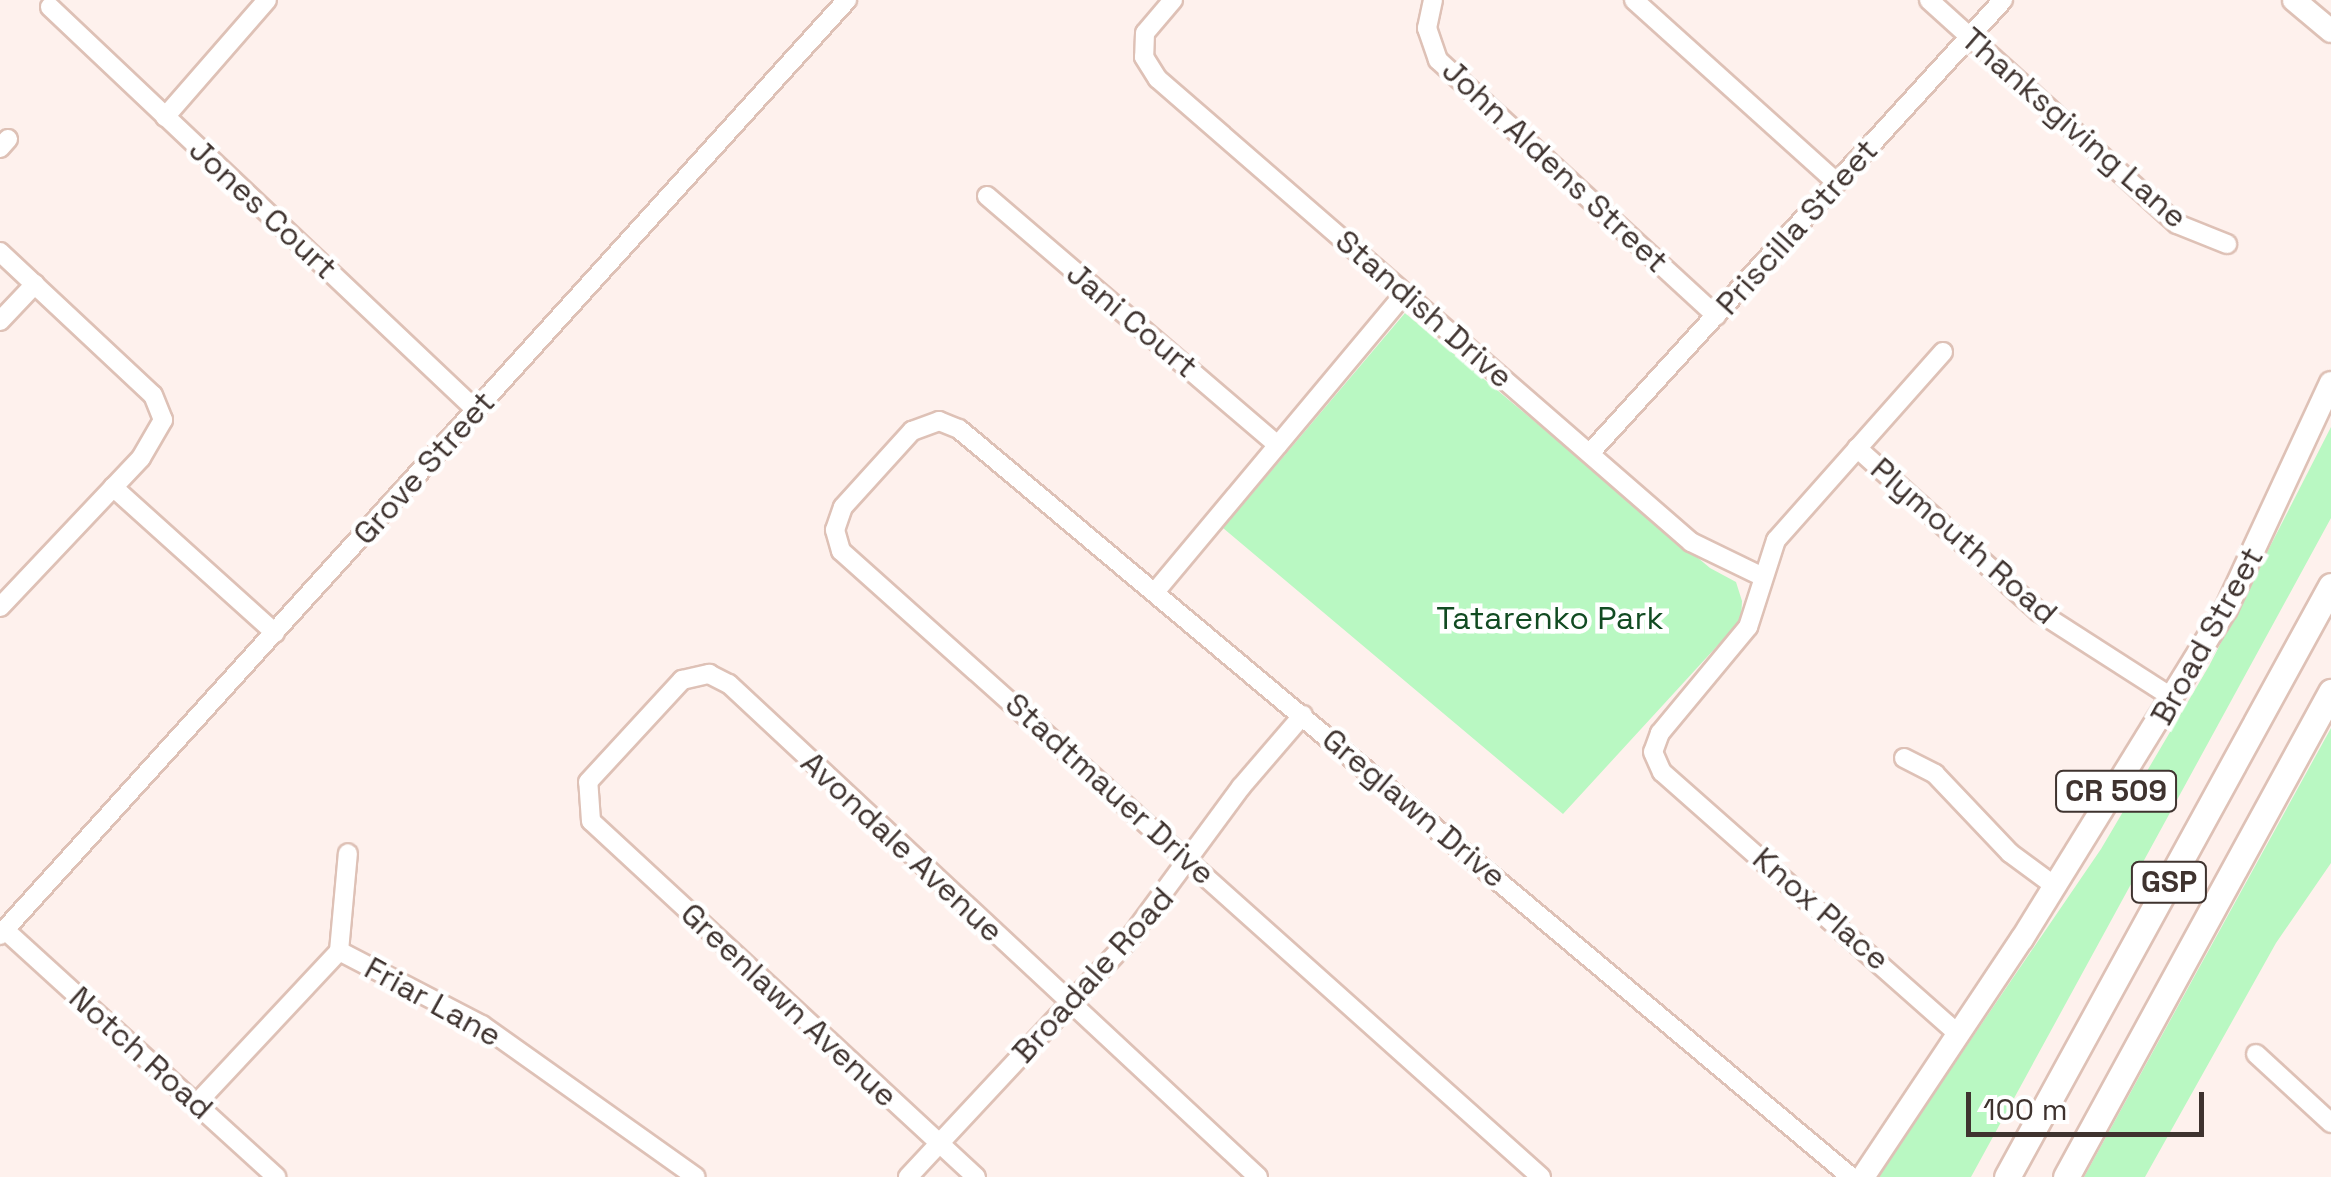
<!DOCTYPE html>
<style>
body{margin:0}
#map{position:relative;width:2331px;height:1177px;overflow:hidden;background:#fef1ed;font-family:"Space Grotesk",sans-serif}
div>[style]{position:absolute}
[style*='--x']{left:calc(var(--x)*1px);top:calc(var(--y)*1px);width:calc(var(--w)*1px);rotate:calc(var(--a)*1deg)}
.green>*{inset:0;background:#b9f8c2}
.roads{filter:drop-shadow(2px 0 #dec1b6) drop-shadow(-2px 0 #dec1b6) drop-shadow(0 2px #dec1b6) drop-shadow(0 -2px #dec1b6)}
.minor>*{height:18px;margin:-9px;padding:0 9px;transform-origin:9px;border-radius:9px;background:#fff}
.major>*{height:22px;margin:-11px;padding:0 11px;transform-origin:11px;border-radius:11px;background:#fff}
.highway>*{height:25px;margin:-12.5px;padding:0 12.5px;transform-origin:12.5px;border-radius:12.5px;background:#fff}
span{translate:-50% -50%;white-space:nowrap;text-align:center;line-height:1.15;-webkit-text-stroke:9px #fff;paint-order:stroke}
.shield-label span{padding:2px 8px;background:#fff;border:2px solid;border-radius:8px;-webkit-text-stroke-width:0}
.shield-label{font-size:30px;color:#3f332f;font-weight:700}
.street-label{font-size:32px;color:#3f332f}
.park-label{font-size:32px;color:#124b22}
.scale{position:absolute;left:1966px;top:1092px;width:238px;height:45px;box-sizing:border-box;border:5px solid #3f332f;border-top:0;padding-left:12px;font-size:30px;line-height:35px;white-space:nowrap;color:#3f332f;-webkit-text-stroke:8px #fff;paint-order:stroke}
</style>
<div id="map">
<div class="green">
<i style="clip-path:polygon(1405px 313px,1710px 568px,1736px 582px,1742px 601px,1741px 620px,1563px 814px,1223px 528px)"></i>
<i style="clip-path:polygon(2331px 427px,2331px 518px,1971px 1177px,1877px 1177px,2101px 849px,2209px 666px)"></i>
<i style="clip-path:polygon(2331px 728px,2331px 863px,2276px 943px,2145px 1177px,2084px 1177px)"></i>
</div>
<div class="roads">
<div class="minor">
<i style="--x:1173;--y:0;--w:43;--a:130.3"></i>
<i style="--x:1145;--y:33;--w:24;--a:92"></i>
<i style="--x:1144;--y:57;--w:26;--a:58"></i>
<i style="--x:1158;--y:79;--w:706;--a:40.98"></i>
<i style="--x:1691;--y:542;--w:78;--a:25.9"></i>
<i style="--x:1433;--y:0;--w:29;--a:102"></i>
<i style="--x:1427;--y:28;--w:34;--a:71"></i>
<i style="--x:1438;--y:60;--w:378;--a:42.6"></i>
<i style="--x:1634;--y:0;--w:273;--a:42"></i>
<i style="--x:1929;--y:0;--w:334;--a:42.1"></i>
<i style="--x:2177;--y:224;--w:54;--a:21.8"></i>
<i style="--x:50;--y:7;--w:586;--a:43.41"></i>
<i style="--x:165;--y:117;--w:155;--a:-48.9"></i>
<i style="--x:0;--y:148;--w:12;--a:-48"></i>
<i style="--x:987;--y:196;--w:383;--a:40.6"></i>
<i style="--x:0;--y:252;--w:209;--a:43.1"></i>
<i style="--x:153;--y:395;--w:27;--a:68"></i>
<i style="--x:163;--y:420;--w:44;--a:120.1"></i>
<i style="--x:141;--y:458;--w:205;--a:133.4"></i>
<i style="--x:0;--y:321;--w:51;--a:-46.6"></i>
<i style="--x:1943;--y:352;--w:251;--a:131.6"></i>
<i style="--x:1776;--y:540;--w:91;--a:107.8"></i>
<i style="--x:1748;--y:627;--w:138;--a:129.7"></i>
<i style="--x:1660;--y:733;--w:20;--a:110"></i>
<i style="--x:1653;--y:752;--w:22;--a:66"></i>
<i style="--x:1662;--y:772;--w:394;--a:41.5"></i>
<i style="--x:1857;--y:448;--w:245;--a:42"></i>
<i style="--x:2039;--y:612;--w:159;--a:32.7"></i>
<i style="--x:1590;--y:453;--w:613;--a:-47.64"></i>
<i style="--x:113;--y:487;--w:218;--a:42"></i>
<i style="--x:1155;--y:592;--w:390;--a:-50.1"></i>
<i style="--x:1904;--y:758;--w:35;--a:27"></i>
<i style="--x:1935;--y:774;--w:109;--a:46.5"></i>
<i style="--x:2010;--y:853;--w:56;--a:36.3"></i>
<i style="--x:5;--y:930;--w:367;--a:42.3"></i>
<i style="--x:0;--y:935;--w:1262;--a:-47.83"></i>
<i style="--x:339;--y:951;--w:161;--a:27.4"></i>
<i style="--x:482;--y:1025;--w:262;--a:35.4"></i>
<i style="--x:339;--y:951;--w:98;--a:-84.8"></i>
<i style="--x:2256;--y:1054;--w:102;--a:42.6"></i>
<i style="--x:196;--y:1104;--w:209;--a:-46.9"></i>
<i style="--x:908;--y:1177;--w:320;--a:-47"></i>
<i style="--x:1126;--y:943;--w:194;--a:-53.6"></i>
<i style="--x:1241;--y:787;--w:95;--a:-49.3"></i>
<i style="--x:976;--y:1177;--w:524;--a:-137.24"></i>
<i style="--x:591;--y:821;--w:39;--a:-94"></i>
<i style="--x:588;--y:782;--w:139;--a:-47.3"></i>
<i style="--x:682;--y:680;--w:28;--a:-13"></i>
<i style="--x:709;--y:674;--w:22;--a:27"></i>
<i style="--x:729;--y:684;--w:723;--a:42.98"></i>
<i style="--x:1541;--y:1177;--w:939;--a:-138.19"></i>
<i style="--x:841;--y:551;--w:22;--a:-106"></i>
<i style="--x:835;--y:530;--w:24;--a:-71"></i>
<i style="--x:843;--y:507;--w:103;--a:-47.8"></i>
<i style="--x:912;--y:431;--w:29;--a:-20"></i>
<i style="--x:939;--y:421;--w:22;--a:22"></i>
<i style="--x:959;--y:429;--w:1164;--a:39.98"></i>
</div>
<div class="major">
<i style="--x:2294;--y:0;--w:48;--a:40"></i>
<i style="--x:1863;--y:1177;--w:286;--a:-56.3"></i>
<i style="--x:2022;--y:939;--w:388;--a:-58.3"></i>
<i style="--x:2226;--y:609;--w:249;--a:-65.1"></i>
</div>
<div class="highway">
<i style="--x:2007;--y:1177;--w:674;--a:-61.27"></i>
<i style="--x:2066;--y:1177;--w:553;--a:-61.35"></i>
</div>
</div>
<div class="shield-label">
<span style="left:2116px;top:791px">CR 509</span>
<span style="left:2169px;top:882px">GSP</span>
</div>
<div class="street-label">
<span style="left:2074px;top:128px;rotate:41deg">Thanksgiving Lane</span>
<span style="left:1555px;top:166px;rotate:43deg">John Aldens Street</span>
<span style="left:263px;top:209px;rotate:43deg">Jones Court</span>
<span style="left:1797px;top:227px;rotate:-48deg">Priscilla Street</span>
<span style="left:1424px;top:309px;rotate:41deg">Standish Drive</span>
<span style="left:1132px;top:320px;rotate:40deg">Jani Court</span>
<span style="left:424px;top:468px;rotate:-48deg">Grove Street</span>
<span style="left:1964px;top:541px;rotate:41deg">Plymouth Road</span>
<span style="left:2207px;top:636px;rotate:-61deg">Broad Street</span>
<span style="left:1110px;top:789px;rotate:42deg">Stadtmauer Drive</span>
<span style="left:1414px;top:808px;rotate:40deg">Greglawn Drive</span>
<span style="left:902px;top:847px;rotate:43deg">Avondale Avenue</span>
<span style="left:1821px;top:909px;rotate:41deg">Knox Place</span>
<span style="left:1093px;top:975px;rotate:-48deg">Broadale Road</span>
<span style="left:433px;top:1002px;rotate:29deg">Friar Lane</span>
<span style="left:789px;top:1005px;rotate:43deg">Greenlawn Avenue</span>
<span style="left:141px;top:1053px;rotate:42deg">Notch Road</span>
</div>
<div class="park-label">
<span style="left:1550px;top:618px">Tatarenko Park</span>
</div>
<div class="scale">100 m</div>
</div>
